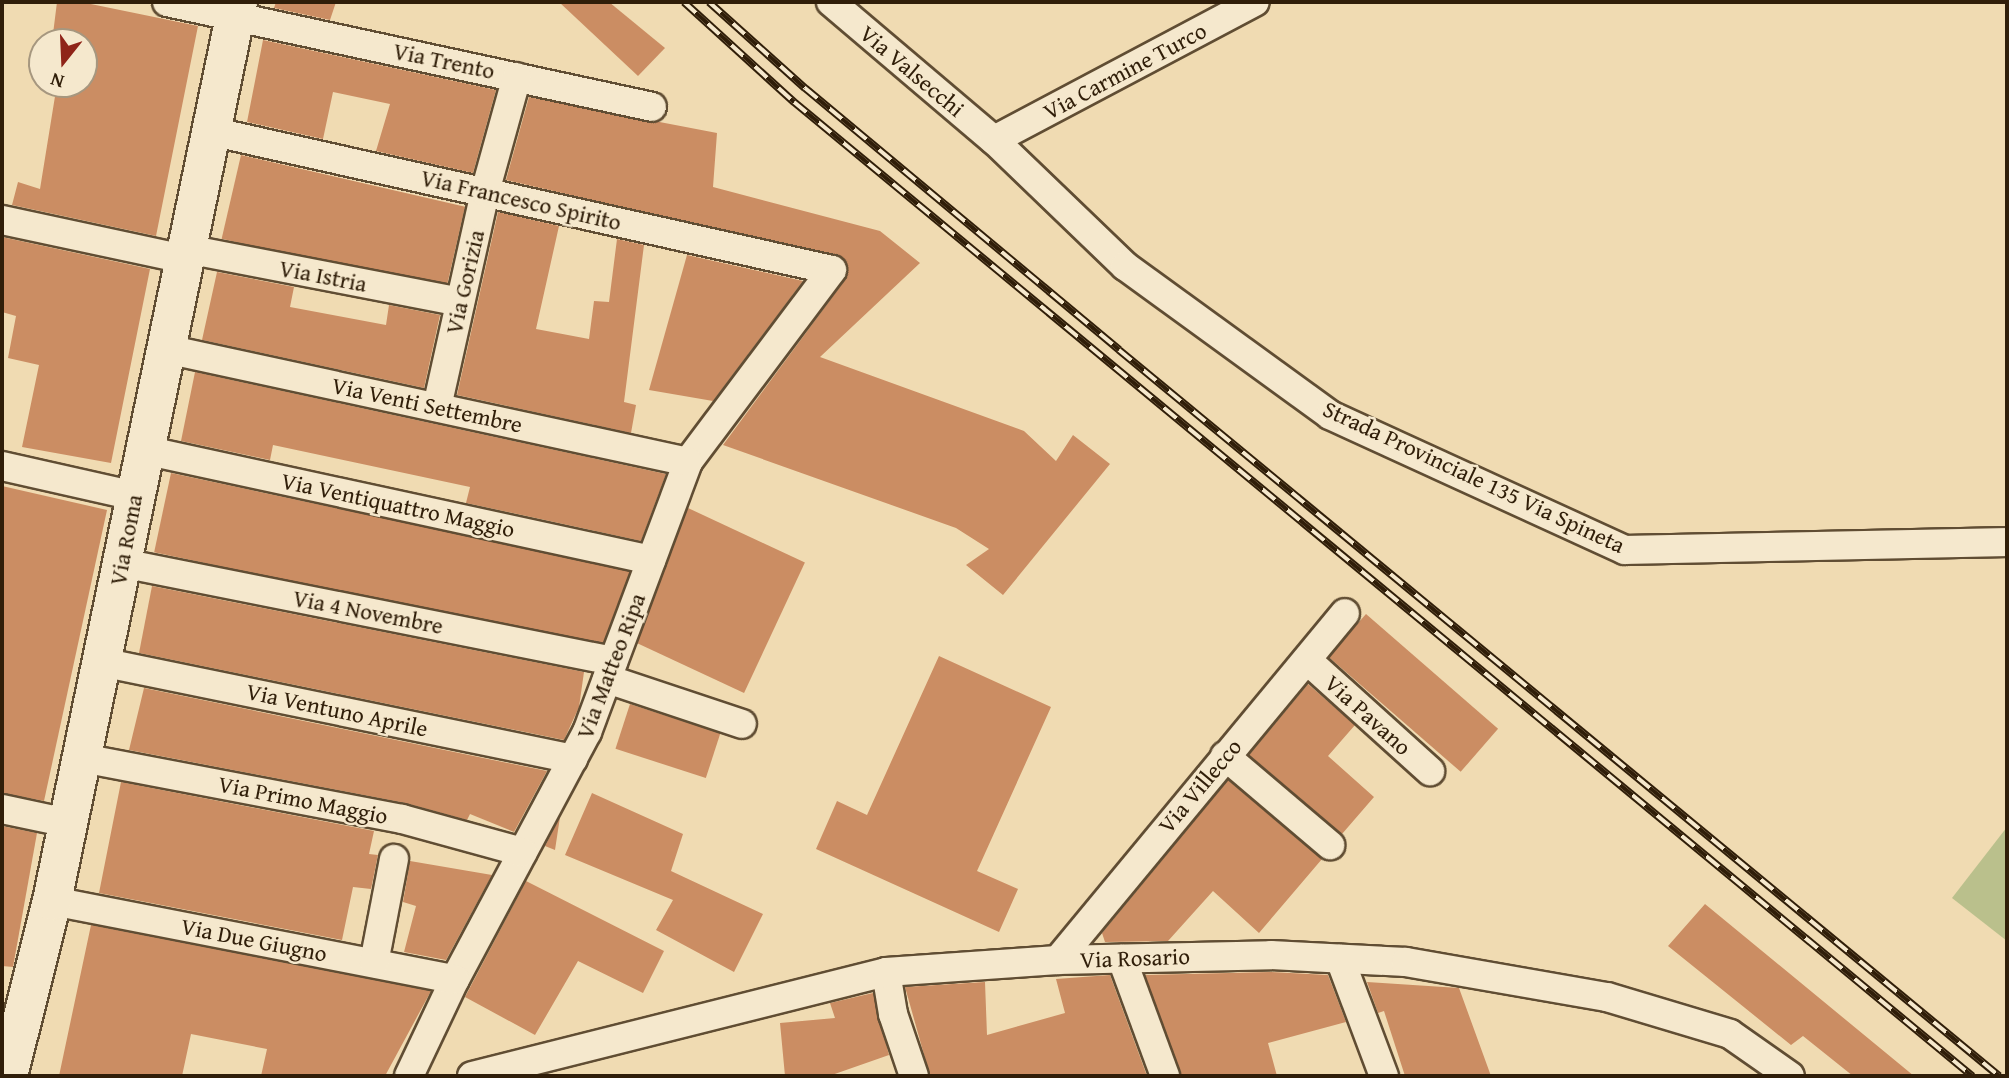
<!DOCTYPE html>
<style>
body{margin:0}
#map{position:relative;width:2009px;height:1078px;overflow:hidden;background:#f0dbb2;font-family:"Gentium Book Plus",serif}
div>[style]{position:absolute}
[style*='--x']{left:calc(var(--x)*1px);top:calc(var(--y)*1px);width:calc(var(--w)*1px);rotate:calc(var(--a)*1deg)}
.green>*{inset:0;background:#bac08c}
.building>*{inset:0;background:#cb8d63;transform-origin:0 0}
.roads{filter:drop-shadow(2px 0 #604d33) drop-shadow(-2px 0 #604d33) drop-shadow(0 2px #604d33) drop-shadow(0 -2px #604d33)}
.minor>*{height:28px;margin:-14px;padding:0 14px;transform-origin:14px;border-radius:14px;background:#f5e8cd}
.secondary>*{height:38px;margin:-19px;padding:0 19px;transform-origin:19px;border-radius:19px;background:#f5e8cd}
.rail>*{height:8px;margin-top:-4px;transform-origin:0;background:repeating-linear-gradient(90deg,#f5e8cd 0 16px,#301e09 0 32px);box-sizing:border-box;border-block:2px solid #301e09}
span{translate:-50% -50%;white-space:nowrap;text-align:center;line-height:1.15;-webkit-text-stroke:5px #f5e8cd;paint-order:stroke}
.street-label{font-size:23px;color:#301e09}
.frame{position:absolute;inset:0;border:4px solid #301e09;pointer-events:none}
.north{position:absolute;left:28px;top:28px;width:70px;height:70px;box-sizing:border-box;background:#f5e8cd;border:2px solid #a6977f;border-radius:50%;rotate:198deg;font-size:19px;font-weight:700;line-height:28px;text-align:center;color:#301e09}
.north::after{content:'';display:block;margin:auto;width:24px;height:32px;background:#8f2418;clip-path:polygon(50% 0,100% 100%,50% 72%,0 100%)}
</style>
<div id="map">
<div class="green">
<i style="clip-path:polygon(2007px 827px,2007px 941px,1952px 898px)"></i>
</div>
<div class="building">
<i style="clip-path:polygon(57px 2px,81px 2px,198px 26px,156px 236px,12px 205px,18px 182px,40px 189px,57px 84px,84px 84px,84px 42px,52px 42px)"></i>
<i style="clip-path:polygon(276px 2px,336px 2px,330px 20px,274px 8px)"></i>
<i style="clip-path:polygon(559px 2px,609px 2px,665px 48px,638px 76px)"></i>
<i style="clip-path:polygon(263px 40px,496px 90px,473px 173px,376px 151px,390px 104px,333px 92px,323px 139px,247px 122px)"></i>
<i style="clip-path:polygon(529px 97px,717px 133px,713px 187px,880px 231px,920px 263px,820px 357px,1024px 431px,1056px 461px,1073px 435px,1110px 464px,1003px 595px,966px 565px,989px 549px,956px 528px,723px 445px,845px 280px,848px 272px,843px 258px,506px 180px)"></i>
<i style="left:241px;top:155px;width:230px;height:86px;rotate:13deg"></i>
<i style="clip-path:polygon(498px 212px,559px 226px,536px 329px,589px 339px,594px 301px,609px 302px,617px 239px,644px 245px,624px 402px,636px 405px,631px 433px,457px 395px)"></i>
<i style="clip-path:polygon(2px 237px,150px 269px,111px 463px,22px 447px,39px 365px,8px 358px,16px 316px,2px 312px)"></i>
<i style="clip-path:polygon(687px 255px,803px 281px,713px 401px,649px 390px)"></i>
<i style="clip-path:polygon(217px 272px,294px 287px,290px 307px,386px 325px,389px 305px,440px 315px,424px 388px,202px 340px)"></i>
<i style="clip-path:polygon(195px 372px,666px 474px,641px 541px,466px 503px,470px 487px,273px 445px,270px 460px,181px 441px)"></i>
<i style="left:171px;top:473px;width:469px;height:81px;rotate:12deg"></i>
<i style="clip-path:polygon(2px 486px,107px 510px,44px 801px,2px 793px)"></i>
<i style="left:688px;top:508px;width:129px;height:144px;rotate:25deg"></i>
<i style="clip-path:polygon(152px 586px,584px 672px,579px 707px,564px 740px,139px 653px)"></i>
<i style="left:1366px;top:614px;width:175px;height:57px;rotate:41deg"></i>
<i style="clip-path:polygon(939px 656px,1051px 707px,977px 871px,1018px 889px,999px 932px,816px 849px,837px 801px,867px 815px)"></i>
<i style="clip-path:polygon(1308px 684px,1355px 725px,1328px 756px,1374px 797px,1342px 834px,1249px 755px)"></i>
<i style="clip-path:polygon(144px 688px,547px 771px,514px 832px,470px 814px,467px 820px,405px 803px,129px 750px)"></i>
<i style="left:630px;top:704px;width:95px;height:47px;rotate:18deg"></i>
<i style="clip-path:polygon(1228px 780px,1322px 859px,1259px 933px,1213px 891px,1168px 941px,1105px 942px,1102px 933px)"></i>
<i style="clip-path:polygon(121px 782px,374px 831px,369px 854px,378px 855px,371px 889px,353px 887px,342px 940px,99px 893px)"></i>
<i style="clip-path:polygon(592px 793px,683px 834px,671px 871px,763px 914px,734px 972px,656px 930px,673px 900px,565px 855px)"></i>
<i style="clip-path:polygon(560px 817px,555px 850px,545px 846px)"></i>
<i style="clip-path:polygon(2px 826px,37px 833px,13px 967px,2px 966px)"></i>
<i style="clip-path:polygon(410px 861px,492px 875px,446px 960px,404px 952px,416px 906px,403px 902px)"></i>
<i style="clip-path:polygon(526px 881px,664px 951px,643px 993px,578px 961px,535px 1035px,465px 997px)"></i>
<i style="clip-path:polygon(1705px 904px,1914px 1076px,1853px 1076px,1803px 1036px,1791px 1045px,1668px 946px)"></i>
<i style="clip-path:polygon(91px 925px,431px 991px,385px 1076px,261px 1076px,267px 1049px,191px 1034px,182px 1076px,59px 1076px)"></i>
<i style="clip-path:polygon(1271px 972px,1328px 975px,1346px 1022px,1268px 1043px,1277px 1076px,1181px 1076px,1145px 975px)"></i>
<i style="clip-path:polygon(1110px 975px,1147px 1076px,930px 1076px,905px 987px,985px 982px,987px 1035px,1065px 1013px,1056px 979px)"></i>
<i style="clip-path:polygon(1367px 982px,1459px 988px,1491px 1076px,1405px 1076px,1384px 1011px,1378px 1013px)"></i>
<i style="clip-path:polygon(873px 993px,889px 1055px,829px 1076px,785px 1076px,780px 1023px,835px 1018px,830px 1003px)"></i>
</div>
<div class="roads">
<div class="minor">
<i style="--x:167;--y:2;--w:496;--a:12.2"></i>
<i style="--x:831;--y:2;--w:214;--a:40.3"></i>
<i style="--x:994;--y:140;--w:182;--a:43.9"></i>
<i style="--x:1125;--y:266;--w:253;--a:36"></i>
<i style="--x:1330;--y:415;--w:324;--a:24.6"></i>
<i style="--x:1625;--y:550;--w:382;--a:-1.2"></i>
<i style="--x:210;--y:131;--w:637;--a:12.6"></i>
<i style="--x:832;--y:270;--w:240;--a:126.9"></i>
<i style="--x:688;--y:462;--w:288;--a:110.5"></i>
<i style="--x:587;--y:732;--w:280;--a:118.1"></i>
<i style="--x:455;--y:979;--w:107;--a:115.4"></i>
<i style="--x:994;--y:140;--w:295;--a:-27.9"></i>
<i style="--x:2;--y:220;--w:186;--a:12.1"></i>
<i style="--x:186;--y:249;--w:279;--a:10.9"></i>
<i style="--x:166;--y:349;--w:534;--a:12.21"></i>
<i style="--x:437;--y:407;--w:220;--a:-77.4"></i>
<i style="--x:485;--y:192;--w:119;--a:-74.5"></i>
<i style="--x:144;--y:450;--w:519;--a:12.24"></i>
<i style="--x:2;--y:466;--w:136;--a:12.7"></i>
<i style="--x:122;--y:563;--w:501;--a:11.29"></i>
<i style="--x:1307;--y:660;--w:166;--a:42.1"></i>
<i style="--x:101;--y:662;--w:482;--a:11.6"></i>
<i style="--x:607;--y:679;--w:142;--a:18.4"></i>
<i style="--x:1225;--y:756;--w:138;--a:40.3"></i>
<i style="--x:82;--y:758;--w:326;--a:10.8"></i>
<i style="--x:402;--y:819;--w:125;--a:15.3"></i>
<i style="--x:2;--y:809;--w:67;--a:12"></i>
<i style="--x:52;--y:901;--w:410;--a:11"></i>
<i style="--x:1122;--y:959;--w:125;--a:69.8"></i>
<i style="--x:1340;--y:959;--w:125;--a:69.4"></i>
<i style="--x:1058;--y:960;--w:450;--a:-50.4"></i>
<i style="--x:374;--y:963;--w:106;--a:-79.1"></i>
<i style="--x:886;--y:972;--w:43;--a:80.5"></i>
<i style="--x:893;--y:1014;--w:65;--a:71.3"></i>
<i style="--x:472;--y:1076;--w:427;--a:-14.1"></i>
<i style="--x:886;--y:972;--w:172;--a:-4"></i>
<i style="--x:1058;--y:960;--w:213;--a:-1.3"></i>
<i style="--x:1271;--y:955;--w:135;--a:3"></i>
<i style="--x:1406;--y:962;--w:204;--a:9.9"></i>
<i style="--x:1607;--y:997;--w:128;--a:16.7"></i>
<i style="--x:1730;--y:1034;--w:73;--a:35"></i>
</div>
<div class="secondary">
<i style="--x:8;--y:1076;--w:180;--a:-75.9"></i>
<i style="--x:52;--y:901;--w:918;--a:-78.31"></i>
</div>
</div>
<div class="rail">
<i style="--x:684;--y:2;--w:149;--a:42.3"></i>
<i style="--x:794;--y:102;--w:1529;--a:39.58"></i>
<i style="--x:709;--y:2;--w:129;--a:41.9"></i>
<i style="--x:805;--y:88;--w:409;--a:39.8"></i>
<i style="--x:1119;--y:350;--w:1141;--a:39.52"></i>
</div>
<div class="street-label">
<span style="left:444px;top:61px;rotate:12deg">Via Trento</span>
<span style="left:912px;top:71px;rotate:40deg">Via Valsecchi</span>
<span style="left:1125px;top:71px;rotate:-28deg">Via Carmine Turco</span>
<span style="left:521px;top:200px;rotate:13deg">Via Francesco Spirito</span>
<span style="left:323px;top:276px;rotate:11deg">Via Istria</span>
<span style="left:465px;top:282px;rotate:-77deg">Via Gorizia</span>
<span style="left:427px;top:405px;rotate:12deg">Via Venti Settembre</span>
<span style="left:1474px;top:477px;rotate:25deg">Strada Provinciale 135 Via Spineta</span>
<span style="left:398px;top:505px;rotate:12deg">Via Ventiquattro Maggio</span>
<span style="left:126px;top:540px;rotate:-79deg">Via Roma</span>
<span style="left:368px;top:612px;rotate:11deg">Via 4 Novembre</span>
<span style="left:611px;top:666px;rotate:-69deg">Via Matteo Ripa</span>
<span style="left:337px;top:710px;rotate:12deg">Via Ventuno Aprile</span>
<span style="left:1368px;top:715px;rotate:42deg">Via Pavano</span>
<span style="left:1200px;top:786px;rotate:-50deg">Via Villecco</span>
<span style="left:303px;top:800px;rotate:11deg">Via Primo Maggio</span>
<span style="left:254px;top:940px;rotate:11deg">Via Due Giugno</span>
<span style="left:1135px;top:958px;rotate:-2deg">Via Rosario</span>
</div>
<div class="frame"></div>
<div class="north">N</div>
</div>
